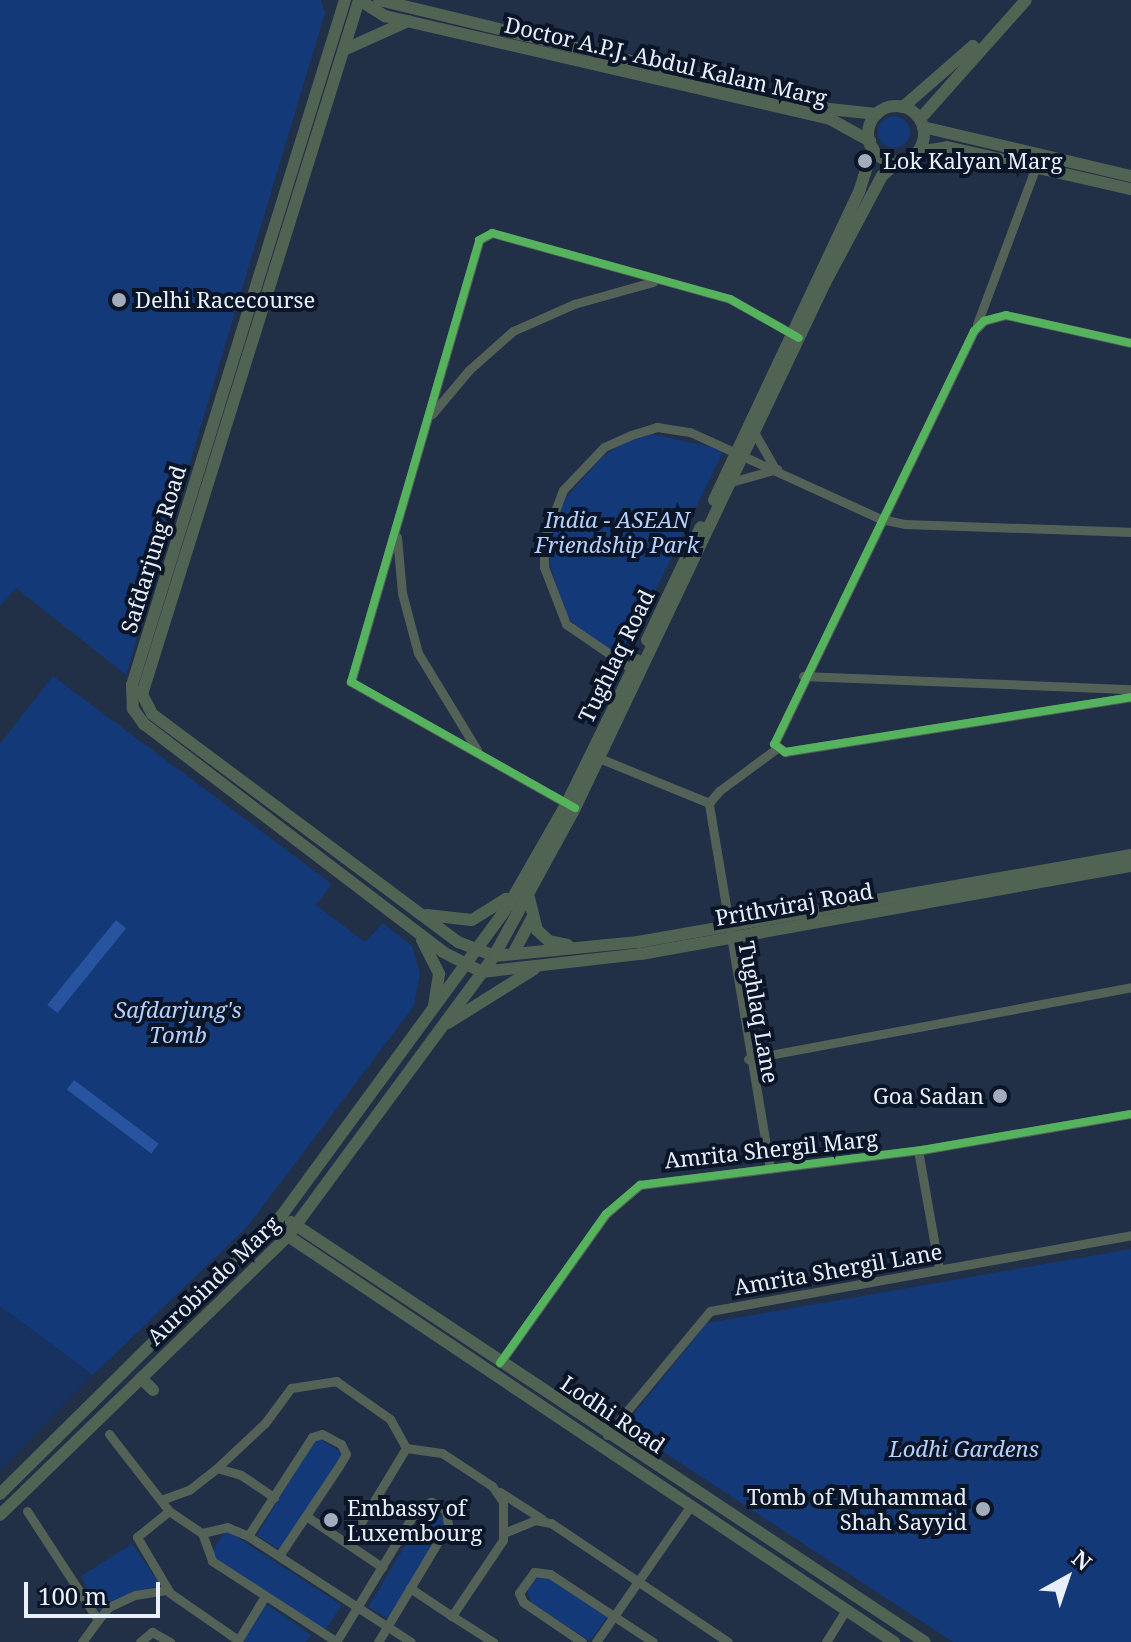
<!DOCTYPE html>
<style>
body{margin:0}
#map{position:relative;width:1131px;height:1642px;overflow:hidden;background:#212f47;font-family:"Noto Serif",serif}
div>[style]{position:absolute}
[style*='--x']{left:calc(var(--x)*1px);top:calc(var(--y)*1px);width:calc(var(--w)*1px);rotate:calc(var(--a)*1deg)}
.built>*{inset:0;background:#173260}
.green>*{inset:0;background:#133979;transform-origin:0 0}
.round{border-radius:50%}
.water>*{inset:0;background:#28549f;transform-origin:0 0}
.street>*{height:9px;margin:-4.5px;padding:0 4.5px;transform-origin:4.5px;border-radius:4.5px;background:#536157}
.secondary>*{height:12px;margin:-6px;padding:0 6px;transform-origin:6px;border-radius:6px;background:#516353}
.secondary>.ring{margin:-6px;padding:0;box-sizing:content-box;background:none;border:12px solid #516353;border-radius:50%}
.cycleway>*{height:8px;margin:-4px;padding:0 4px;transform-origin:4px;border-radius:4px;background:#56b35d}
.dots>*{width:22px;height:22px;translate:-50% -50%;box-sizing:border-box;border:4px solid #0a1528;border-radius:50%}
span{translate:-50% -50%;white-space:nowrap;text-align:center;line-height:1.15;-webkit-text-stroke:8px #0a1528;paint-order:stroke}
.street-label{font-size:22px;color:#e8effa}
.poi-label{font-size:22px;color:#e8effa}
.left{translate:0 -50%;text-align:left}
.right{translate:-100% -50%;text-align:right}
.park-label{font-size:22px;color:#b7d1fd;font-style:italic}
.north{position:absolute;left:1027px;top:1538px;width:80px;height:80px;-webkit-text-stroke:6px #0a1528;paint-order:stroke;rotate:40deg;font-size:22px;font-weight:700;line-height:32px;text-align:center;color:#e8effa}
.north::after{content:'';display:block;margin:auto;width:28px;height:36px;background:#e8effa;clip-path:polygon(50% 0,100% 100%,50% 72%,0 100%)}
.scale{position:absolute;left:24px;top:1582px;width:136px;height:36px;box-sizing:border-box;border:4px solid #e8effa;border-top:0;padding-left:10px;font-size:24px;line-height:28px;white-space:nowrap;color:#e8effa;-webkit-text-stroke:6px #0a1528;paint-order:stroke}
</style>
<div id="map">
<div class="built">
<i style="clip-path:polygon(0 1306px,93px 1375px,0 1470px)"></i>
</div>
<div class="green">
<i style="clip-path:polygon(0 0,321px 0,325px 13px,126px 675px,16px 588px,0 606px)"></i>
<i class="round" style="left:878px;top:116px;width:32px;height:32px"></i>
<i style="clip-path:polygon(652px 434px,724px 450px,622px 659px,585px 637px,565px 613px,550px 564px,552px 532px,562px 502px,602px 457px,623px 443px)"></i>
<i style="clip-path:polygon(53px 676px,332px 884px,316px 905px,365px 942px,383px 923px,412px 946px,420px 973px,414px 1006px,247px 1227px,93px 1375px,0 1306px,0 744px)"></i>
<i style="clip-path:polygon(1131px 1249px,1131px 1642px,953px 1642px,624px 1426px,707px 1323px)"></i>
<i style="left:316px;top:1437px;width:31px;height:115px;rotate:31deg"></i>
<i style="left:427px;top:1509px;width:23px;height:114px;rotate:31deg"></i>
<i style="left:226px;top:1530px;width:138px;height:31px;rotate:33deg"></i>
<i style="clip-path:polygon(132px 1544px,161px 1586px,134px 1591px,99px 1611px,81px 1576px)"></i>
<i style="clip-path:polygon(542px 1573px,607px 1617px,593px 1637px,588px 1640px,531px 1602px,527px 1590px)"></i>
<i style="clip-path:polygon(266px 1604px,311px 1635px,306px 1642px,243px 1642px)"></i>
</div>
<div class="water">
<i style="left:116px;top:920px;width:13px;height:109px;rotate:39deg"></i>
<i style="left:74px;top:1080px;width:106px;height:12px;rotate:37deg"></i>
</div>
<div class="street">
<i style="--x:977;--y:324;--w:169;--a:-69.5"></i>
<i style="--x:1131;--y:343;--w:128;--a:-167.4"></i>
<i style="--x:1006;--y:315;--w:23;--a:165"></i>
<i style="--x:984;--y:321;--w:14;--a:135"></i>
<i style="--x:974;--y:331;--w:459;--a:115.8"></i>
<i style="--x:774;--y:744;--w:14;--a:36"></i>
<i style="--x:785;--y:752;--w:350;--a:-9"></i>
<i style="--x:432;--y:414;--w:57;--a:-49.9"></i>
<i style="--x:469;--y:370;--w:59;--a:-41.6"></i>
<i style="--x:513;--y:331;--w:67;--a:-23.9"></i>
<i style="--x:574;--y:304;--w:82;--a:-15.6"></i>
<i style="--x:754;--y:432;--w:40;--a:60.3"></i>
<i style="--x:731;--y:482;--w:48;--a:-15.8"></i>
<i style="--x:397;--y:537;--w:56;--a:84.9"></i>
<i style="--x:402;--y:593;--w:62;--a:75.1"></i>
<i style="--x:418;--y:653;--w:114;--a:58.7"></i>
<i style="--x:636;--y:672;--w:85;--a:-145.6"></i>
<i style="--x:566;--y:624;--w:61;--a:-111.1"></i>
<i style="--x:544;--y:567;--w:27;--a:-90"></i>
<i style="--x:544;--y:540;--w:53;--a:-69.2"></i>
<i style="--x:563;--y:490;--w:59;--a:-46.4"></i>
<i style="--x:604;--y:447;--w:30;--a:-24"></i>
<i style="--x:631;--y:435;--w:27;--a:-17"></i>
<i style="--x:657;--y:427;--w:33;--a:9"></i>
<i style="--x:690;--y:432;--w:210;--a:24.5"></i>
<i style="--x:881;--y:519;--w:25;--a:12"></i>
<i style="--x:905;--y:524;--w:226;--a:2"></i>
<i style="--x:803;--y:676;--w:328;--a:2.3"></i>
<i style="--x:599;--y:758;--w:119;--a:22.2"></i>
<i style="--x:571;--y:806;--w:253;--a:-150.6"></i>
<i style="--x:351;--y:682;--w:460;--a:-73.8"></i>
<i style="--x:479;--y:240;--w:15;--a:-28"></i>
<i style="--x:492;--y:233;--w:247;--a:15.5"></i>
<i style="--x:730;--y:299;--w:76;--a:29.3"></i>
<i style="--x:748;--y:1059;--w:390;--a:-10.6"></i>
<i style="--x:918;--y:1150;--w:121;--a:80"></i>
<i style="--x:770;--y:1169;--w:371;--a:-99.5"></i>
<i style="--x:709;--y:803;--w:16;--a:-50"></i>
<i style="--x:719;--y:791;--w:71;--a:-36.4"></i>
<i style="--x:500;--y:1363;--w:183;--a:-54.6"></i>
<i style="--x:606;--y:1214;--w:45;--a:-40.5"></i>
<i style="--x:640;--y:1185;--w:284;--a:-7.1"></i>
<i style="--x:922;--y:1150;--w:212;--a:-9.8"></i>
<i style="--x:109;--y:1434;--w:98;--a:52.1"></i>
<i style="--x:169;--y:1511;--w:40;--a:34"></i>
<i style="--x:202;--y:1533;--w:30;--a:70"></i>
<i style="--x:212;--y:1561;--w:149;--a:32.9"></i>
<i style="--x:607;--y:1435;--w:161;--a:-50.3"></i>
<i style="--x:710;--y:1311;--w:428;--a:-10.2"></i>
<i style="--x:406;--y:1448;--w:36;--a:8"></i>
<i style="--x:442;--y:1453;--w:60;--a:33.4"></i>
<i style="--x:492;--y:1486;--w:19;--a:55"></i>
<i style="--x:503;--y:1502;--w:38;--a:90"></i>
<i style="--x:503;--y:1540;--w:92;--a:123.9"></i>
<i style="--x:452;--y:1616;--w:49;--a:32.4"></i>
<i style="--x:217;--y:1468;--w:25;--a:16"></i>
<i style="--x:241;--y:1475;--w:40;--a:34"></i>
<i style="--x:500;--y:1492;--w:50;--a:32.7"></i>
<i style="--x:161;--y:1500;--w:30;--a:-20"></i>
<i style="--x:189;--y:1490;--w:36;--a:-38"></i>
<i style="--x:217;--y:1468;--w:66;--a:-43.2"></i>
<i style="--x:265;--y:1423;--w:44;--a:-53.4"></i>
<i style="--x:291;--y:1388;--w:46;--a:-8.8"></i>
<i style="--x:336;--y:1381;--w:66;--a:35.1"></i>
<i style="--x:390;--y:1419;--w:33;--a:61"></i>
<i style="--x:406;--y:1448;--w:112;--a:121.1"></i>
<i style="--x:27;--y:1511;--w:130;--a:56.9"></i>
<i style="--x:98;--y:1620;--w:27;--a:126"></i>
<i style="--x:169;--y:1511;--w:41;--a:140.9"></i>
<i style="--x:137;--y:1537;--w:65;--a:59.5"></i>
<i style="--x:170;--y:1593;--w:83;--a:34.7"></i>
<i style="--x:306;--y:1516;--w:92;--a:33.9"></i>
<i style="--x:506;--y:1532;--w:31;--a:-22"></i>
<i style="--x:535;--y:1520;--w:16;--a:11"></i>
<i style="--x:551;--y:1523;--w:213;--a:33.9"></i>
<i style="--x:202;--y:1533;--w:26;--a:-13"></i>
<i style="--x:227;--y:1527;--w:23;--a:23"></i>
<i style="--x:248;--y:1536;--w:194;--a:33"></i>
<i style="--x:248;--y:1536;--w:118;--a:-57.1"></i>
<i style="--x:312;--y:1437;--w:10;--a:-17"></i>
<i style="--x:322;--y:1434;--w:21;--a:28"></i>
<i style="--x:341;--y:1444;--w:11;--a:63"></i>
<i style="--x:346;--y:1454;--w:14;--a:120"></i>
<i style="--x:339;--y:1466;--w:108;--a:123.7"></i>
<i style="--x:410;--y:1588;--w:50;--a:33.7"></i>
<i style="--x:98;--y:1620;--w:17;--a:-50"></i>
<i style="--x:109;--y:1607;--w:29;--a:-25"></i>
<i style="--x:135;--y:1595;--w:33;--a:-9"></i>
<i style="--x:140;--y:1642;--w:16;--a:-40"></i>
<i style="--x:152;--y:1632;--w:21;--a:29"></i>
<i style="--x:237;--y:1642;--w:54;--a:-58.7"></i>
<i style="--x:336;--y:1642;--w:156;--a:-58.7"></i>
<i style="--x:417;--y:1509;--w:16;--a:-27"></i>
<i style="--x:431;--y:1502;--w:9;--a:21"></i>
<i style="--x:439;--y:1505;--w:9;--a:41"></i>
<i style="--x:446;--y:1511;--w:14;--a:82"></i>
<i style="--x:448;--y:1525;--w:136;--a:120.9"></i>
<i style="--x:582;--y:1642;--w:71;--a:-145.9"></i>
<i style="--x:523;--y:1602;--w:10;--a:-114"></i>
<i style="--x:519;--y:1593;--w:26;--a:-54"></i>
<i style="--x:534;--y:1572;--w:16;--a:7"></i>
<i style="--x:550;--y:1574;--w:123;--a:33.4"></i>
<i style="--x:596;--y:1642;--w:163;--a:-55.2"></i>
<i style="--x:826;--y:1642;--w:36;--a:-58"></i>
</div>
<div class="secondary">
<i style="--x:345;--y:0;--w:717;--a:107.27"></i>
<i style="--x:132;--y:685;--w:24;--a:88"></i>
<i style="--x:133;--y:709;--w:19;--a:54"></i>
<i style="--x:144;--y:724;--w:376;--a:37.3"></i>
<i style="--x:443;--y:952;--w:44;--a:27.1"></i>
<i style="--x:482;--y:972;--w:160;--a:-6.5"></i>
<i style="--x:641;--y:954;--w:498;--a:-10.2"></i>
<i style="--x:359;--y:0;--w:727;--a:107.36"></i>
<i style="--x:142;--y:694;--w:22;--a:63"></i>
<i style="--x:152;--y:714;--w:382;--a:36.7"></i>
<i style="--x:458;--y:942;--w:39;--a:21"></i>
<i style="--x:494;--y:956;--w:145;--a:-5.6"></i>
<i style="--x:638;--y:942;--w:501;--a:-10.01"></i>
<i style="--x:359;--y:0;--w:31;--a:32"></i>
<i style="--x:385;--y:16;--w:457;--a:13"></i>
<i style="--x:830;--y:119;--w:46;--a:28.8"></i>
<i style="--x:379;--y:0;--w:463;--a:13.6"></i>
<i style="--x:829;--y:109;--w:48;--a:5.9"></i>
<i style="--x:348;--y:48;--w:66;--a:-24.2"></i>
<i class="ring" style="left:868px;top:106px;width:44px;height:44px"></i>
<i style="--x:903;--y:107;--w:93;--a:-41.1"></i>
<i style="--x:920;--y:119;--w:159;--a:-48.3"></i>
<i style="--x:923;--y:127;--w:214;--a:13.3"></i>
<i style="--x:917;--y:152;--w:30;--a:-9"></i>
<i style="--x:947;--y:147;--w:189;--a:12.9"></i>
<i style="--x:714;--y:500;--w:340;--a:-64.8"></i>
<i style="--x:859;--y:192;--w:46;--a:-72.3"></i>
<i style="--x:647;--y:640;--w:125;--a:-64.5"></i>
<i style="--x:529;--y:898;--w:33;--a:76"></i>
<i style="--x:537;--y:930;--w:16;--a:43"></i>
<i style="--x:549;--y:941;--w:19;--a:12"></i>
<i style="--x:427;--y:915;--w:45;--a:6.3"></i>
<i style="--x:472;--y:920;--w:40;--a:-32"></i>
<i style="--x:422;--y:940;--w:38;--a:63"></i>
<i style="--x:439;--y:974;--w:31;--a:99"></i>
<i style="--x:513;--y:954;--w:41;--a:-62.2"></i>
<i style="--x:448;--y:1023;--w:102;--a:-32.1"></i>
<i style="--x:291;--y:1222;--w:760;--a:33.52"></i>
<i style="--x:282;--y:1232;--w:737;--a:33.82"></i>
<i style="--x:141;--y:1378;--w:17;--a:45"></i>
<i style="--x:0;--y:1494;--w:397;--a:-44.7"></i>
<i style="--x:282;--y:1215;--w:383;--a:-53.8"></i>
<i style="--x:508;--y:906;--w:119;--a:-60.2"></i>
<i style="--x:567;--y:803;--w:159;--a:-63.9"></i>
<i style="--x:0;--y:1515;--w:400;--a:-44.1"></i>
<i style="--x:287;--y:1237;--w:349;--a:-53.6"></i>
<i style="--x:494;--y:956;--w:169;--a:-61.3"></i>
<i style="--x:575;--y:808;--w:581;--a:-64.54"></i>
<i style="--x:825;--y:283;--w:121;--a:-62"></i>
<i style="--x:882;--y:176;--w:22;--a:-43"></i>
</div>
<div class="cycleway">
<i style="--x:1131;--y:343;--w:128;--a:-167.4"></i>
<i style="--x:1006;--y:315;--w:23;--a:165"></i>
<i style="--x:984;--y:321;--w:14;--a:135"></i>
<i style="--x:974;--y:331;--w:459;--a:115.8"></i>
<i style="--x:774;--y:744;--w:14;--a:36"></i>
<i style="--x:785;--y:752;--w:350;--a:-9"></i>
<i style="--x:575;--y:808;--w:257;--a:-150.6"></i>
<i style="--x:351;--y:682;--w:460;--a:-73.8"></i>
<i style="--x:479;--y:240;--w:15;--a:-28"></i>
<i style="--x:492;--y:233;--w:247;--a:15.5"></i>
<i style="--x:730;--y:299;--w:79;--a:29.5"></i>
<i style="--x:500;--y:1363;--w:183;--a:-54.6"></i>
<i style="--x:606;--y:1214;--w:45;--a:-40.5"></i>
<i style="--x:640;--y:1185;--w:284;--a:-7.1"></i>
<i style="--x:922;--y:1150;--w:212;--a:-9.8"></i>
</div>
<div class="dots">
<i style="left:865px;top:161px;background:#a2acbb"></i>
<i style="left:119px;top:300px;background:#a2acbb"></i>
<i style="left:1000px;top:1096px;background:#a2acbb"></i>
<i style="left:983px;top:1509px;background:#a2acbb"></i>
<i style="left:331px;top:1520px;background:#a2acbb"></i>
</div>
<div class="street-label">
<span style="left:666px;top:61px;rotate:13deg">Doctor A.P.J. Abdul Kalam Marg</span>
<span style="left:153px;top:549px;rotate:-73deg">Safdarjung Road</span>
<span style="left:616px;top:656px;rotate:-64deg">Tughlaq Road</span>
<span style="left:794px;top:904px;rotate:-10deg">Prithviraj Road</span>
<span style="left:759px;top:1012px;rotate:80deg">Tughlaq Lane</span>
<span style="left:771px;top:1149px;rotate:-6deg">Amrita Shergil Marg</span>
<span style="left:838px;top:1269px;rotate:-10deg">Amrita Shergil Lane</span>
<span style="left:213px;top:1280px;rotate:-44deg">Aurobindo Marg</span>
<span style="left:613px;top:1414px;rotate:34deg">Lodhi Road</span>
</div>
<div class="poi-label">
<span class="left" style="left:883px;top:161px">Lok Kalyan Marg</span>
<span class="left" style="left:135px;top:300px">Delhi Racecourse</span>
<span class="right" style="left:984px;top:1096px">Goa Sadan</span>
<span class="right" style="left:967px;top:1509px">Tomb of Muhammad<br>Shah Sayyid</span>
<span class="left" style="left:347px;top:1520px">Embassy of<br>Luxembourg</span>
</div>
<div class="park-label">
<span style="left:617px;top:532px">India - ASEAN<br>Friendship Park</span>
<span style="left:178px;top:1022px">Safdarjung's<br>Tomb</span>
<span style="left:964px;top:1449px">Lodhi Gardens</span>
</div>
<div class="north">N</div>
<div class="scale">100 m</div>
</div>
